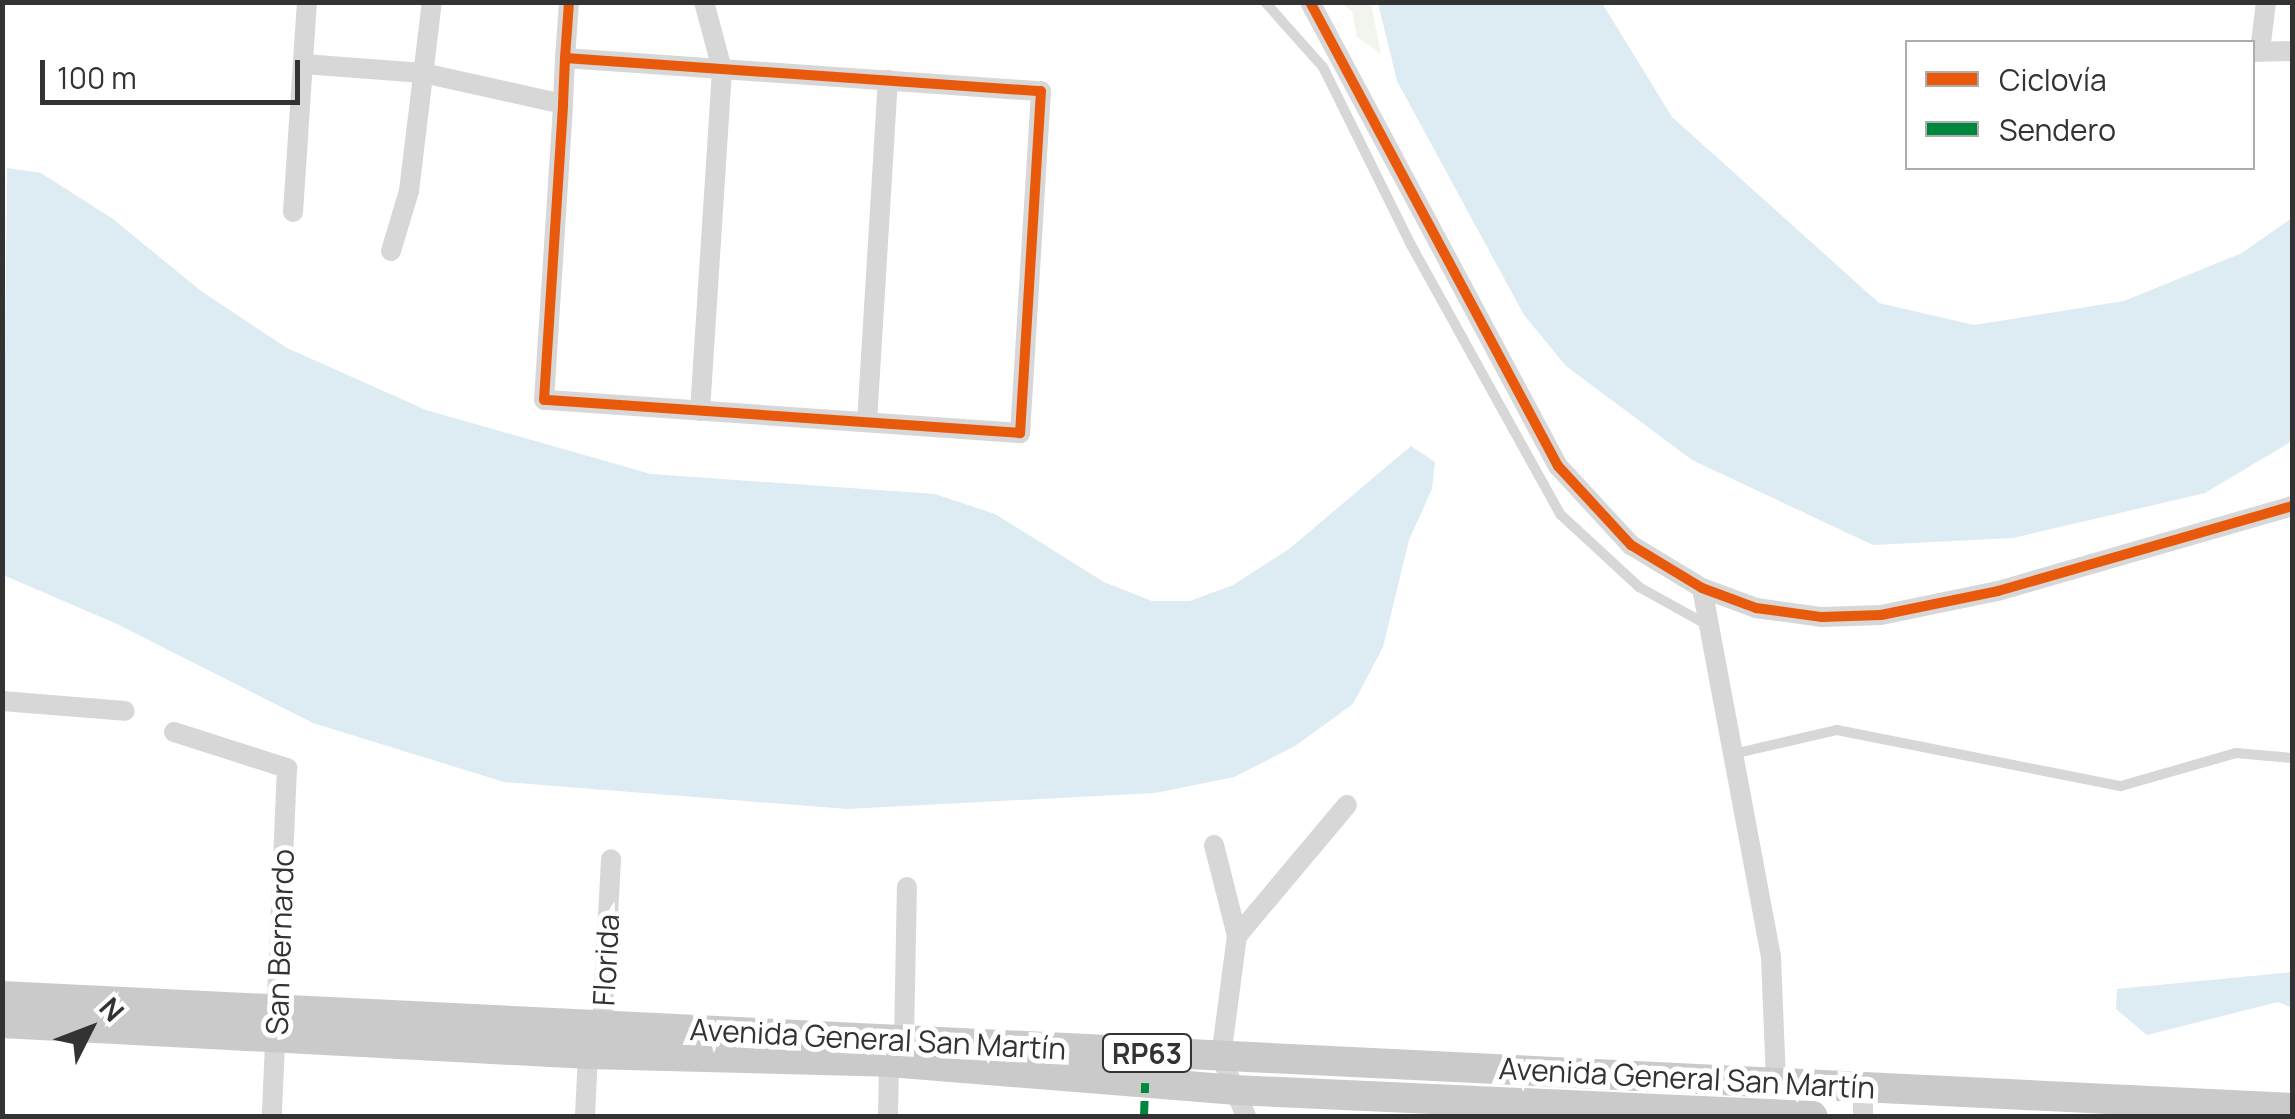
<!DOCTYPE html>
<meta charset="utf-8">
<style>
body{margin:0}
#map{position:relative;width:2295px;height:1119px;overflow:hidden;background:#fff;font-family:Manrope,sans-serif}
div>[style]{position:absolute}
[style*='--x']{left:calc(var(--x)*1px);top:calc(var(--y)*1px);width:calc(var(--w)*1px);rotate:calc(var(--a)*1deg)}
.green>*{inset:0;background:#f1f5ed}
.water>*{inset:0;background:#ddebf3}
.service>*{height:10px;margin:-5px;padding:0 5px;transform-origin:5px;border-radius:5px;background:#d7d7d7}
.minor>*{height:20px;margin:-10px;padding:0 10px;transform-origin:10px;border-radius:10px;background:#d7d7d7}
.primary>*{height:30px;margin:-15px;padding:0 15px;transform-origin:15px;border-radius:15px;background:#cacaca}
.quiet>*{height:8px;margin-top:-4px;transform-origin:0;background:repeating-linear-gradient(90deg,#00873e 0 15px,transparent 0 23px)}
.cycleway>*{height:10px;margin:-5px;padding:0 5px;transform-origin:5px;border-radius:5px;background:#e8590c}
span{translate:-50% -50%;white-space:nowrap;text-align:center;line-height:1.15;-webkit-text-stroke:10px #fff;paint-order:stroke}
.shield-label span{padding:2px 8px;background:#fff;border:2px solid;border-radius:8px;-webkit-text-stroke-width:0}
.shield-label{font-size:28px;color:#333;font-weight:700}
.street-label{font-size:30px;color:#333}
.frame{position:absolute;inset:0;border:5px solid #333;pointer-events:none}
.legend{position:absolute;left:1905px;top:40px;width:350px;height:130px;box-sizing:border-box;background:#fff;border:2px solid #adadad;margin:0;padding:12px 18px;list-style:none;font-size:30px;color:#333}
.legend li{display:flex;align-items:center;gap:20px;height:50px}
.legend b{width:50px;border:2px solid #adadad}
.north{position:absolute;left:40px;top:979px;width:100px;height:100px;-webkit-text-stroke:8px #fff;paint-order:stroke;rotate:48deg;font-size:28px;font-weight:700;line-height:40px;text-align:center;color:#333}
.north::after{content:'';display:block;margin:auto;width:35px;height:45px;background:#333;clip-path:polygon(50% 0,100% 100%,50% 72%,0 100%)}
.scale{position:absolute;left:40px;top:60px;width:260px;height:45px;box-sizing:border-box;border:5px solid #333;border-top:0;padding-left:12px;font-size:30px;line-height:35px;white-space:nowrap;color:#333;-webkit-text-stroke:8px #fff;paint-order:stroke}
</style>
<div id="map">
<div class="green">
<i style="clip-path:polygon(1341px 3px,1371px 3px,1381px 54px,1357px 37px,1352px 11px)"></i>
</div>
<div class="water">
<i style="clip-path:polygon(1378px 3px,1602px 3px,1672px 117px,1879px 303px,1974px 325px,2124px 301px,2242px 253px,2292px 218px,2292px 441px,2205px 493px,2013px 538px,1873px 545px,1692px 460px,1566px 366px,1524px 315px,1397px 81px)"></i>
<i style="clip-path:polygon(7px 168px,41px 173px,113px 219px,201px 291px,287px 348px,426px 410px,651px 474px,935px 494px,995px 514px,1104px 582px,1152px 601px,1190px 601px,1233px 585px,1289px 549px,1411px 446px,1435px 462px,1432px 489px,1409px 540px,1383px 647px,1353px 704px,1295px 746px,1234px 777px,1155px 793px,847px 809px,504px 782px,313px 723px,117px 624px,3px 575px)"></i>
<i style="clip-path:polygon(2292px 972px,2292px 1008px,2278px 1002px,2147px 1035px,2116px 1009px,2117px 989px)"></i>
</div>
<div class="service">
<i style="--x:1265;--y:2;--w:87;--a:48.3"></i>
<i style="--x:1323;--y:67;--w:199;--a:63.7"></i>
<i style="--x:1411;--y:245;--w:308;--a:61"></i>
<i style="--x:1560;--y:514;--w:108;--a:42.7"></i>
<i style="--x:1639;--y:587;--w:74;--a:29"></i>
<i style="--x:1733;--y:754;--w:107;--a:-13"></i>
<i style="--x:1837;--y:730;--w:289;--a:11.2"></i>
<i style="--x:2121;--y:786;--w:120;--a:-16"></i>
<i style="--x:2236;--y:753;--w:56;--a:5.1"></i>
</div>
<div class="minor">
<i style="--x:1310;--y:2;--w:526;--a:61.88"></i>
<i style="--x:1558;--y:466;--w:108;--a:47.3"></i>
<i style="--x:1631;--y:545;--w:83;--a:31.2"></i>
<i style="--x:1702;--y:588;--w:58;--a:20.3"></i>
<i style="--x:1756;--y:608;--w:67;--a:7.8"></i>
<i style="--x:1822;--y:617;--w:59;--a:-1.9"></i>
<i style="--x:1881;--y:615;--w:119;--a:-11.6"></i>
<i style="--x:1998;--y:591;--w:306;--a:-16.1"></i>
<i style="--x:2260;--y:51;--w:49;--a:-83"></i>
<i style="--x:2252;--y:52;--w:40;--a:-1.4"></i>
<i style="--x:565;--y:58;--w:477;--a:4"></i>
<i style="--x:1041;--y:91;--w:343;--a:93.5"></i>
<i style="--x:1020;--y:433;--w:477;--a:-176"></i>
<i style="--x:544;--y:400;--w:297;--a:-86.3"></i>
<i style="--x:563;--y:104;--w:46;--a:-87.5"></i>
<i style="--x:565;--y:58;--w:56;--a:-85.9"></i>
<i style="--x:304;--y:64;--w:119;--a:4.3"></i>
<i style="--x:423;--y:73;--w:143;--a:12.5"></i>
<i style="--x:293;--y:212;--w:210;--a:-86.2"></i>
<i style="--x:391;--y:251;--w:63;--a:-73.3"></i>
<i style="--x:409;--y:191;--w:190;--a:-83.1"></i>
<i style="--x:700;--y:411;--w:343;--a:-86.3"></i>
<i style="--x:722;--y:69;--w:69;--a:-105"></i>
<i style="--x:867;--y:422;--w:343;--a:-86.5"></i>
<i style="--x:1702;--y:588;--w:375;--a:79.4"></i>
<i style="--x:1771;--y:957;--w:124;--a:87.7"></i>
<i style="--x:2;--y:701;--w:123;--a:4.6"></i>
<i style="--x:174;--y:732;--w:119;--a:17.7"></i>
<i style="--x:287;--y:768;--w:348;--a:92.5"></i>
<i style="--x:1214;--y:845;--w:94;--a:75.8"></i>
<i style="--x:1863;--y:1086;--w:30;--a:90"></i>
<i style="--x:585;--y:1116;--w:62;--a:-87.2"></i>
<i style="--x:588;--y:1054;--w:31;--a:-63"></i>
<i style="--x:602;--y:1026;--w:167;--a:-86.9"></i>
<i style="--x:888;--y:1116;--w:54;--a:-88.9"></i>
<i style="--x:889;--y:1062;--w:27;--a:-57"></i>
<i style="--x:904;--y:1039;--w:152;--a:-88.9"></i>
<i style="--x:1246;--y:1116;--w:64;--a:-113"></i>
<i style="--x:1221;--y:1057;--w:122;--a:-82.5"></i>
<i style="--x:1237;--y:936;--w:171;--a:-50"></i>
</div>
<div class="primary">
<i style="--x:2;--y:996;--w:2293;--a:2.8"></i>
<i style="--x:2;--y:1023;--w:587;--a:3.03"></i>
<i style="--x:588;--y:1054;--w:301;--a:1.5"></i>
<i style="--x:889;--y:1062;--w:346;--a:4.6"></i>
<i style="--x:1234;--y:1090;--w:579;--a:2.58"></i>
</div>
<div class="quiet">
<i style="--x:1144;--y:1116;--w:33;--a:-88"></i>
</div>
<div class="cycleway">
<i style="--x:1310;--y:2;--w:526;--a:61.88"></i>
<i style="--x:1558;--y:466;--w:108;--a:47.3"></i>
<i style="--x:1631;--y:545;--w:83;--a:31.2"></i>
<i style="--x:1702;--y:588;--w:58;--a:20.3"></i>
<i style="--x:1756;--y:608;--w:67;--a:7.8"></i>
<i style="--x:1822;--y:617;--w:59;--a:-1.9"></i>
<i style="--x:1881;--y:615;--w:119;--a:-11.6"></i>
<i style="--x:1998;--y:591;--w:306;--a:-16.1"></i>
<i style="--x:565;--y:58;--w:477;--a:4"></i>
<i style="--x:1041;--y:91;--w:343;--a:93.5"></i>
<i style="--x:1020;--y:433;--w:477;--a:-176"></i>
<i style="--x:544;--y:400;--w:297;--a:-86.3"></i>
<i style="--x:563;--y:104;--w:46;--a:-87.5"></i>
<i style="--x:565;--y:58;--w:56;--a:-85.9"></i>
</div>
<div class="shield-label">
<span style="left:1147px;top:1053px">RP63</span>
</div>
<div class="street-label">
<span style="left:280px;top:942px;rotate:-88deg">San Bernardo</span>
<span style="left:606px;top:960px;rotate:-87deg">Florida</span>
<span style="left:878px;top:1039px;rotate:3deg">Avenida General San Martín</span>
<span style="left:1687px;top:1078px;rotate:3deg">Avenida General San Martín</span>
</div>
<div class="frame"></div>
<ul class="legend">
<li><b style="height:12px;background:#e8590c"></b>Ciclovía</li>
<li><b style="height:12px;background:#00873e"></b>Sendero</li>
</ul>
<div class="north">N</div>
<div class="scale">100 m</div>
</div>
